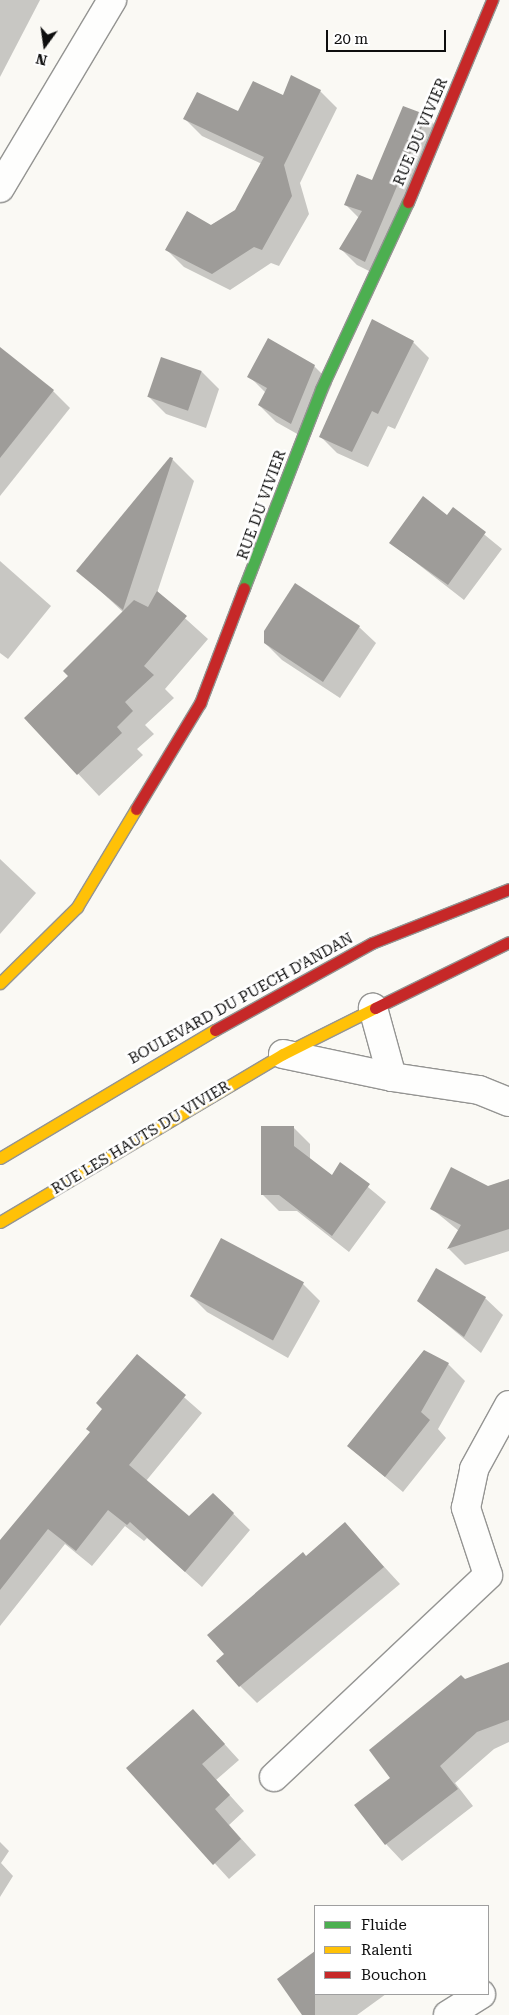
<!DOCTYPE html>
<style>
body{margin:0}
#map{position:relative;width:509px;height:2015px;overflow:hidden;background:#faf9f4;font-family:"Roboto Serif",serif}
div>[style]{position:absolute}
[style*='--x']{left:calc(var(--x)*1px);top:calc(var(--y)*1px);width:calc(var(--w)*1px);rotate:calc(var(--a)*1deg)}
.shadow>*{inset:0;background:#0003}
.building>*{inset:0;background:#9e9c99;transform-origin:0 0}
.roads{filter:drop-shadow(1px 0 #949492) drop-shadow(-1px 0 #949492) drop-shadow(0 1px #949492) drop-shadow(0 -1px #949492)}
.street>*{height:28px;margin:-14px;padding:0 14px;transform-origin:14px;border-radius:14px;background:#fefefd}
.fast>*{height:11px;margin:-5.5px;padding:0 5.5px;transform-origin:5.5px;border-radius:5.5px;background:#4caf50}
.slow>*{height:11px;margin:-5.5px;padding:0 5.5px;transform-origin:5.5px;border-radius:5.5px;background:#ffc107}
.jam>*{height:11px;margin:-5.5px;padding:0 5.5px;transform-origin:5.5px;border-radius:5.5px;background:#c62828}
span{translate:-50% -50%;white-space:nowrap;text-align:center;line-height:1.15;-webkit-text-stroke:5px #fff;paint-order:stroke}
.street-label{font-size:15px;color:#0e0e0e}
.legend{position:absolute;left:314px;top:1905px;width:175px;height:90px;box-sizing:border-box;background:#fff;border:1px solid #9f9f9f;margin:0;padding:6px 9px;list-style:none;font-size:15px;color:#0e0e0e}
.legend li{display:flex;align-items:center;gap:10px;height:25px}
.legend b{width:25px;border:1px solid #9f9f9f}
.north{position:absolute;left:20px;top:20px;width:50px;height:50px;-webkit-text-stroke:4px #fff;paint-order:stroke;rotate:194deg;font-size:14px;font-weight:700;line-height:20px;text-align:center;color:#0e0e0e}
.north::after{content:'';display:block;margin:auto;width:18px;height:22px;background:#0e0e0e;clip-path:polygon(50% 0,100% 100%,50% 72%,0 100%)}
.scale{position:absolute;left:326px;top:30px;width:120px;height:22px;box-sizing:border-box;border:2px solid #0e0e0e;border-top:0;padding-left:6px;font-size:15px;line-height:18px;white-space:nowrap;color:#0e0e0e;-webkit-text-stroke:4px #fff;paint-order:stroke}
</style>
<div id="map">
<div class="shadow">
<i style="clip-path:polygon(0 0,40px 0,0 77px)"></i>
<i style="clip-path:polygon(320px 91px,337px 108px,300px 183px,309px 214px,279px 266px,271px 263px,230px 290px,184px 267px,167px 250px,236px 211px,262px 164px,202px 136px,185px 119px,239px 113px,283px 97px)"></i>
<i style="clip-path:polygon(426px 116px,442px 132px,381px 277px,357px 265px,341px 249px,359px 218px,346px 205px,373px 182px)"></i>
<i style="clip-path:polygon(413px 342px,429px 358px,395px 429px,388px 426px,368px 467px,337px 453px,321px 437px)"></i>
<i style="clip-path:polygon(162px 359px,202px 372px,219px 389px,206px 428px,166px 414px,149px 397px)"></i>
<i style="clip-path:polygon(0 362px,53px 391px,70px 408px,0 496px)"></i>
<i style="clip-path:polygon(314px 366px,332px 384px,308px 440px,276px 422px,259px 405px,266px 393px,249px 376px)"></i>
<i style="clip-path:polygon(172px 459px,194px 481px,157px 593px,208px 639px,165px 689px,174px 698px,145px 725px,154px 734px,137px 749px,143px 755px,99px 796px,26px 718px,70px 676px,123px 612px,78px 570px)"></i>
<i style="clip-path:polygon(453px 509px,502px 549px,464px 600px,391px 543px,447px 517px)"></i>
<i style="clip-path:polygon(0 561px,51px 606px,8px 659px,0 653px)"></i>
<i style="clip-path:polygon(359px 627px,376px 643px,340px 698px,282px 660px,265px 643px)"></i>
<i style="clip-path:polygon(0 859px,36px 893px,0 934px)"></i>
<i style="clip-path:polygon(293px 1127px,310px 1144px,310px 1160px,332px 1177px,340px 1164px,386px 1202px,349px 1252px,297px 1211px,279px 1211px,262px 1194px)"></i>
<i style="clip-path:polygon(509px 1180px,509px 1251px,465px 1265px,449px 1249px,459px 1231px,432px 1209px)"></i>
<i style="clip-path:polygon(303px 1284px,320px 1301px,288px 1358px,207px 1312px,190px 1295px)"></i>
<i style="clip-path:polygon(485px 1298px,503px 1315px,481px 1353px,419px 1301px)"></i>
<i style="clip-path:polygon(137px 1356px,202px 1413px,146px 1481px,189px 1518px,213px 1494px,250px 1530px,202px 1587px,147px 1538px,144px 1541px,125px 1526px,92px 1566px,65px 1544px,0 1626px,0 1542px,91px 1432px)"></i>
<i style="clip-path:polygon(448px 1364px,465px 1381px,438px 1429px,446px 1438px,403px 1492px,348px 1446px)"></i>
<i style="clip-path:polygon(345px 1524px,400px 1584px,257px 1703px,240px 1686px,226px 1654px,306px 1557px)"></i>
<i style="clip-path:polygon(509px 1667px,509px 1742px,494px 1749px,455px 1783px,473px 1806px,402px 1861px,386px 1844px,392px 1778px,465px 1680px)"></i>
<i style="clip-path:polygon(208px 1726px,239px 1760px,216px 1780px,244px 1811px,229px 1825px,256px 1855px,229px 1879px,128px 1768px)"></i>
<i style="clip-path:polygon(0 1842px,9px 1851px,1px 1863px,13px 1876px,0 1897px)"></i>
<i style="clip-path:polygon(315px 1952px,315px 1994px,386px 1994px,357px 2015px,304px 2015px,278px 1980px)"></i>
</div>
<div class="building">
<i style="clip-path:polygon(291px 75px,321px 90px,284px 165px,292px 196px,262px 250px,254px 247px,212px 274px,165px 250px,187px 211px,211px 225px,235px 210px,264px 157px,183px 119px,197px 92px,238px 111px,253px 81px,283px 95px)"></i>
<i style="clip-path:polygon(403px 106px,427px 115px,365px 262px,339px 249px,362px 211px,344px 205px,357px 174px,372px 180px)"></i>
<i style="clip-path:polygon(372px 319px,414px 341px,378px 414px,372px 411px,352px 452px,319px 437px)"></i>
<i style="clip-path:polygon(268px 338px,315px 365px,291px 424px,258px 405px,267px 388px,247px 377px)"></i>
<i style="clip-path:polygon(0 347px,54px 390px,0 458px)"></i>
<i style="left:161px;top:357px;width:43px;height:42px;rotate:19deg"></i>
<i style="clip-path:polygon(170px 457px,173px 458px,123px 610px,76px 571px)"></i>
<i style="clip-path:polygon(423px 496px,447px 515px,453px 507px,486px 532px,448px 585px,389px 543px)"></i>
<i style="clip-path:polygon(295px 583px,360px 626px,323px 682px,264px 643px,264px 631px)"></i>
<i style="clip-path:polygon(157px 591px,187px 616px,144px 666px,154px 675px,125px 702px,133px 711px,117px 727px,122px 733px,77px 775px,24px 718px,68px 676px,63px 671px,134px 600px,148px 607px)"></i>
<i style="clip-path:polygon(261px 1126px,294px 1126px,294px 1146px,332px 1175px,340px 1162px,370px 1184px,332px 1236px,279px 1195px,261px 1195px)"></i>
<i style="clip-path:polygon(451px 1167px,488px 1186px,509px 1179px,509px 1229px,447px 1249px,461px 1225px,430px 1209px)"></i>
<i style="left:221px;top:1238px;width:94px;height:66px;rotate:28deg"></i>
<i style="clip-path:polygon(436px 1268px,486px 1297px,464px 1337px,417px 1301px)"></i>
<i style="clip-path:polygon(424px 1350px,449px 1363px,421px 1412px,430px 1420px,385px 1477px,347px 1446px)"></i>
<i style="clip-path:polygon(137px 1354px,186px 1395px,129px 1465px,189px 1516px,213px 1493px,234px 1513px,185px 1572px,130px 1522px,127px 1525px,108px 1510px,76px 1551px,48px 1529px,0 1590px,0 1540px,90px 1432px,86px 1429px,102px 1409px,96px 1403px)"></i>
<i style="clip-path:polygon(345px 1522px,384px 1567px,239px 1687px,216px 1661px,224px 1654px,207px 1635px,303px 1552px,306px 1556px)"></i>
<i style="clip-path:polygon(509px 1662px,509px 1720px,477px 1732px,440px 1766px,458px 1789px,385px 1845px,354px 1805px,390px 1778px,369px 1750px,461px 1675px,465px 1679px)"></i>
<i style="clip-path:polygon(193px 1709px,225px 1744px,202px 1764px,230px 1795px,215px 1809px,241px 1839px,213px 1865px,126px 1768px)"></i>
<i style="clip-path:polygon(315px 1951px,315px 2015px,302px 2015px,277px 1979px)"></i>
</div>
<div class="roads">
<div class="street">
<i style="--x:0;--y:188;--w:219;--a:-59.2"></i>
<i style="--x:283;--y:1054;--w:111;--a:11.9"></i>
<i style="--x:392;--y:1077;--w:72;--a:-105.4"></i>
<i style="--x:392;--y:1077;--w:88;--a:8.5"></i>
<i style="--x:479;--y:1090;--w:32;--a:22"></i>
<i style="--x:274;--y:1777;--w:294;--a:-43.3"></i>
<i style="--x:488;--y:1575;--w:71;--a:-108.2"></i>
<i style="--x:466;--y:1508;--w:40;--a:-78"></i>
<i style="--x:474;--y:1469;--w:73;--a:-61.3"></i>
<i style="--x:448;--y:2015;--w:39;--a:-32"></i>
</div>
<div class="fast">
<i style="--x:244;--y:588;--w:213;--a:-68.8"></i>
<i style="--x:321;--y:389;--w:206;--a:-65.1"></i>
</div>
<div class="slow">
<i style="--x:0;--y:983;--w:108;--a:-44.6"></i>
<i style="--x:77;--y:907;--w:114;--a:-59"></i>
<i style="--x:0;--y:1158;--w:250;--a:-30.8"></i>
<i style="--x:0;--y:1222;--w:329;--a:-30.7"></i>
<i style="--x:283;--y:1054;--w:103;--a:-26.6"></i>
</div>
<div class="jam">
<i style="--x:408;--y:202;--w:219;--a:-67.4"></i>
<i style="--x:136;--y:809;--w:124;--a:-58.9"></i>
<i style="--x:200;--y:703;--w:123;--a:-69.1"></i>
<i style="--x:375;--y:1008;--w:149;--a:-26.2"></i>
<i style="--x:215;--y:1030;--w:179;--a:-29"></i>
<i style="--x:372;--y:943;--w:147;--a:-21.5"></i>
</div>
</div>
<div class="street-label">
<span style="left:421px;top:132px;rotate:-67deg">RUE DU VIVIER</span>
<span style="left:262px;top:505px;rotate:-70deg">RUE DU VIVIER</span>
<span style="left:241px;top:999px;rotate:-29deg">BOULEVARD DU PUECH D'ANDAN</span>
<span style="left:141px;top:1138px;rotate:-31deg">RUE LES HAUTS DU VIVIER</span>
</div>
<ul class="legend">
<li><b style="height:6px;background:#4caf50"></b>Fluide</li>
<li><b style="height:6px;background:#ffc107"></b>Ralenti</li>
<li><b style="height:6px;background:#c62828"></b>Bouchon</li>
</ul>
<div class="north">N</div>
<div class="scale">20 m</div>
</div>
